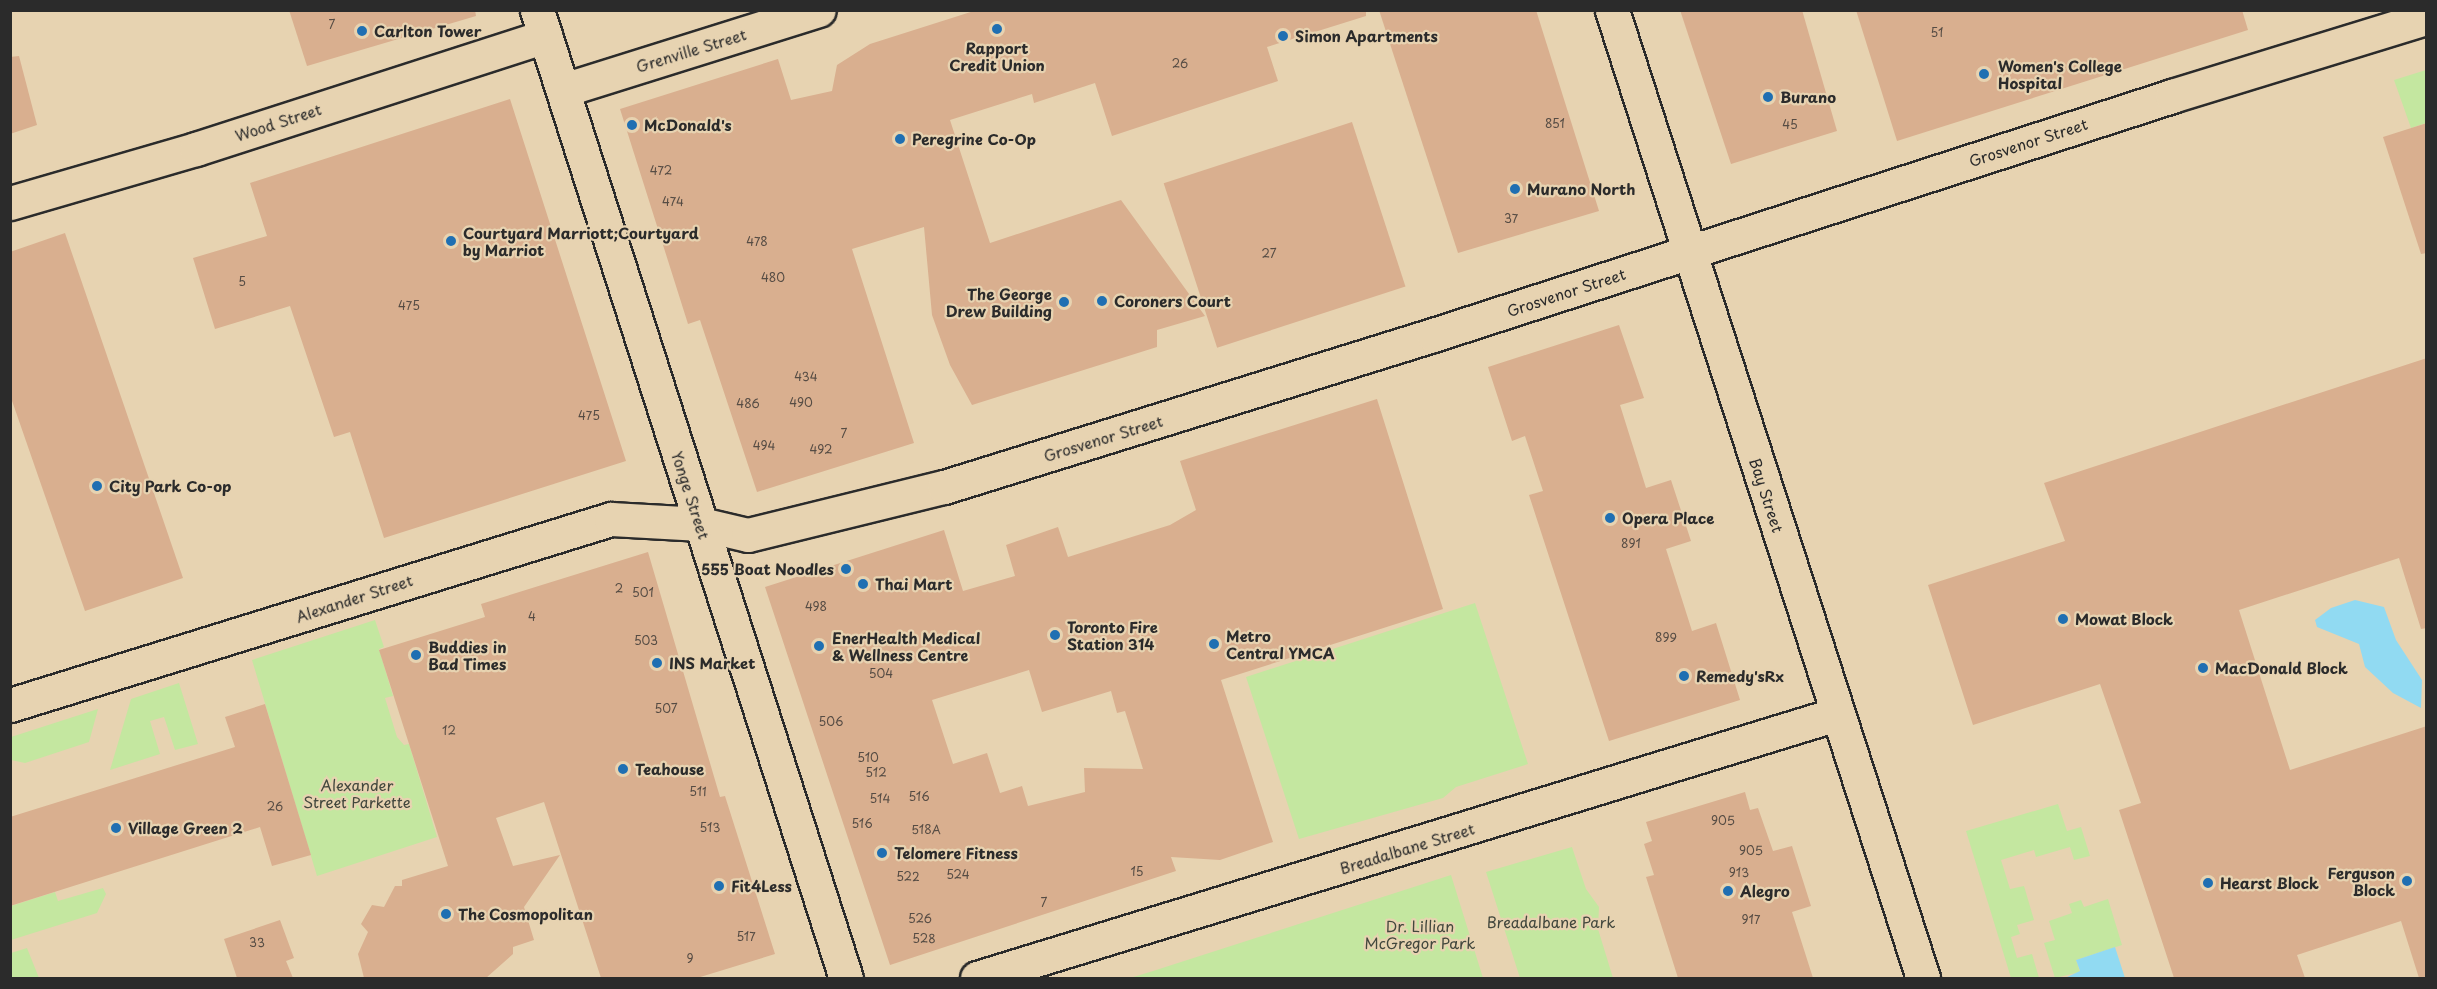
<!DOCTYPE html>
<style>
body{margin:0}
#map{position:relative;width:2437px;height:989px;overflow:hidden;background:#e7d3b1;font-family:"Playpen Sans",sans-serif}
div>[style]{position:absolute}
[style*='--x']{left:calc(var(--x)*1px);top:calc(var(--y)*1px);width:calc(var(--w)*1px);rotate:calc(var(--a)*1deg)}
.green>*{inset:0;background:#c4e7a0}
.water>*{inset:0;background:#91daf2}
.building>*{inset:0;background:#d9af8f;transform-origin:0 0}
.roads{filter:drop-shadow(2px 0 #2b2b2b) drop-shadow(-2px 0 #2b2b2b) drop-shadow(0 2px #2b2b2b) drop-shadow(0 -2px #2b2b2b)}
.minor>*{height:33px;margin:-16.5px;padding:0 16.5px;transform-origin:16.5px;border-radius:16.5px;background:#e7d3b1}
.major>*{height:33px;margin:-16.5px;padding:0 16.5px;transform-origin:16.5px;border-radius:16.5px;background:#e7d3b1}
.dots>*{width:16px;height:16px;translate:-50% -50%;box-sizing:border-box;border:3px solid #e7d3b1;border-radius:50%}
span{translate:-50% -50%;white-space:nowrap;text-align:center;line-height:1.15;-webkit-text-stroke:4.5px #e7d3b1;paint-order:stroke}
.number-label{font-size:12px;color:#564c44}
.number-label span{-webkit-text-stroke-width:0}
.poi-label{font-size:15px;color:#2b2b2b;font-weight:700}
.left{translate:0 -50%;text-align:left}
.right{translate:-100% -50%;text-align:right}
.street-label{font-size:15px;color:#2b2b2b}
.park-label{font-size:15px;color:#42473d}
.frame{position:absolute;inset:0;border:12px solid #2b2b2b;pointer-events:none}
</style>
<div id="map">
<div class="green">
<i style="clip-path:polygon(2426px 70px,2426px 123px,2411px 128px,2394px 80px)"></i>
<i style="clip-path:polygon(1475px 603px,1528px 764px,1456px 787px,1443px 798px,1299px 839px,1246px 677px)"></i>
<i style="clip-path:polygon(375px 620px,384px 647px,379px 649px,393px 696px,385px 698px,397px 737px,404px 745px,409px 744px,437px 837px,317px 876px,252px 660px)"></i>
<i style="clip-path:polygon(179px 683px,198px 744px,175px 750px,164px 717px,150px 721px,160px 754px,110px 770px,131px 699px)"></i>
<i style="clip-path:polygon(98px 709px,89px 742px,25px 763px,11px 760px,11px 737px)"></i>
<i style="clip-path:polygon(2058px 804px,2067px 831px,2081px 827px,2090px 856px,2074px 860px,2070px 847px,2036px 857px,2034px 850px,2001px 860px,2010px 889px,2024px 886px,2034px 920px,2017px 925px,2020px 934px,2011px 937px,2017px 958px,2032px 954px,2039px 978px,2011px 978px,1966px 831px)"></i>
<i style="clip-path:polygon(1572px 847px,1586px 889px,1599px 907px,1598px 929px,1613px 978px,1520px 978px,1486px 872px)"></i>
<i style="clip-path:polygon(1451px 875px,1483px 978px,1130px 978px,1153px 971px)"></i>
<i style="clip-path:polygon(103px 888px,106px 894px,97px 913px,11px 940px,11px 906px,55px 892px,58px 901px)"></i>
<i style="clip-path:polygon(2108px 899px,2122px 945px,2076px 960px,2080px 972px,2055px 978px,2044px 943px,2055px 940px,2049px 921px,2072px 913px,2069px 904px,2081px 900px,2084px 907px)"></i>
<i style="clip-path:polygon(27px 948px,39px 978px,11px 978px,11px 953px)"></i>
</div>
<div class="water">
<i style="clip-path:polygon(2355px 600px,2384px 607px,2396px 640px,2422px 680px,2421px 708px,2393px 693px,2365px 667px,2359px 644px,2317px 627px,2315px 620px,2331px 608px)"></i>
<i style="clip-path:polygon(2115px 947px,2125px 978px,2065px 978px,2080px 971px,2076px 960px)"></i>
</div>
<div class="building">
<i style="clip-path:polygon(289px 10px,475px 10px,476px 16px,307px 66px)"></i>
<i style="clip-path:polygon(977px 10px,1366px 10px,1366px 16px,1267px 47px,1278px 81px,1112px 136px,1095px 83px,1034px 103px,1032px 94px,950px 120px,990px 243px,1121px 200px,1205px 316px,1157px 330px,1157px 347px,972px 405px,950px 365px,932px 315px,924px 227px,852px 249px,914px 443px,757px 492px,700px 320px,688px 324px,620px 109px,778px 59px,791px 100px,832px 91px,837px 65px,870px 44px)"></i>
<i style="clip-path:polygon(1379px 10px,1536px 10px,1599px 211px,1458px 253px)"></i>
<i style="clip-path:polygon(1680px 10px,1802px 10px,1837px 131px,1731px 164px)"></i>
<i style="clip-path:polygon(1856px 10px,2242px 10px,2248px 30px,1897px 141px)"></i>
<i style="clip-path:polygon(19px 56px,37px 125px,10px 134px,10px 57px)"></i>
<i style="clip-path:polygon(510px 99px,626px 461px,384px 538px,350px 432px,334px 437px,290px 306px,215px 329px,193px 258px,267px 236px,250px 183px)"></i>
<i style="left:1352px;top:122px;width:173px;height:198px;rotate:72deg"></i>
<i style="clip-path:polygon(2427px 123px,2427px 253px,2421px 254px,2383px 137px)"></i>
<i style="clip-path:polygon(65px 233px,183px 578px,85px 611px,10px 395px,10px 252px)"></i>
<i style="clip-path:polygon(1619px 325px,1644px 398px,1620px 405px,1646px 488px,1671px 480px,1691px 541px,1666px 549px,1692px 631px,1716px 623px,1740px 700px,1609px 741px,1529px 495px,1543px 491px,1525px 436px,1512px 441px,1488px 367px)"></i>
<i style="clip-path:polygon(2427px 358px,2427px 628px,2421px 629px,2399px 558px,2239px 610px,2290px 770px,2427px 726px,2427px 978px,2419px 978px,2401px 921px,2297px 955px,2305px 978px,2174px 978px,2119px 810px,2141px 803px,2100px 684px,1973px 725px,1928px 585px,2065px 541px,2044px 483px)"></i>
<i style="clip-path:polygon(evenodd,1377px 399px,1443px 609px,1221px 680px,1273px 842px,1220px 860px,1171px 857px,1176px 871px,890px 965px,765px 587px,944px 530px,963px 591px,1015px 576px,1006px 545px,1058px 527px,1068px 557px,1170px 525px,1196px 510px,1180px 461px,1377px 399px,1029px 670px,1042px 712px,1111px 691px,1117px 713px,1125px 711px,1143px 769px,1084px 768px,1085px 792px,1028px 806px,1022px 786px,1000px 793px,987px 753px,953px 764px,932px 700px,1029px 670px)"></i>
<i style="clip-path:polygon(648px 552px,720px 797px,725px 796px,775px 954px,697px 978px,601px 978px,544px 802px,496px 818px,513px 866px,560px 855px,524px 907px,534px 940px,513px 947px,513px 954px,486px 978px,364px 978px,358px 954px,368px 932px,361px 924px,372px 905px,384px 907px,395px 886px,402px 886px,402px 880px,448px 866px,379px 650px,485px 617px,481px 604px)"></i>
<i style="clip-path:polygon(265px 704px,311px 855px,272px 866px,260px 827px,10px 906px,10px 817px,235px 747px,225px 717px)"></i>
<i style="clip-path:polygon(1745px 792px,1750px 810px,1758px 808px,1773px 851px,1792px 846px,1811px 906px,1792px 912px,1813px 978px,1678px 978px,1646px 877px,1654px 875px,1644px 844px,1652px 841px,1646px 822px)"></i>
<i style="clip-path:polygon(280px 920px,294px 958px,286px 961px,293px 978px,237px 978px,224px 939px)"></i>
</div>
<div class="roads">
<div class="minor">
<i style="--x:563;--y:90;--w:268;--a:-17.4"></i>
<i style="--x:10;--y:203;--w:194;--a:-16.2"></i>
<i style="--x:196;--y:149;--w:367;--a:-17.9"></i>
<i style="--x:10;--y:705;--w:629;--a:-17.2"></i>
<i style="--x:611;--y:519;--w:90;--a:3.2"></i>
<i style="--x:701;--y:524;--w:48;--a:13.2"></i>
<i style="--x:748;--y:535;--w:202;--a:-13.8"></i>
<i style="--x:944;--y:487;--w:512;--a:-17.27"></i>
<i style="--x:1433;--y:335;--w:777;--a:-17.92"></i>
<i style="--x:2172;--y:96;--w:266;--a:-17.1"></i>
<i style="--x:977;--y:978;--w:900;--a:-17.07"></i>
</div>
<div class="major">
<i style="--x:537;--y:10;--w:1016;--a:72.3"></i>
<i style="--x:1612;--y:10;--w:1017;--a:72.19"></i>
</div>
</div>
<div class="dots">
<i style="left:997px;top:29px;background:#1f6fb2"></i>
<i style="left:362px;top:31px;background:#1f6fb2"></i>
<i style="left:1283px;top:36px;background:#1f6fb2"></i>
<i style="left:1984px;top:74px;background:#1f6fb2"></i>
<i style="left:1768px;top:97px;background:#1f6fb2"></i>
<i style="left:632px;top:125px;background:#1f6fb2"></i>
<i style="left:900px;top:139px;background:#1f6fb2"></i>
<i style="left:1515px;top:189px;background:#1f6fb2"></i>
<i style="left:451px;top:241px;background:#1f6fb2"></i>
<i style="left:1102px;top:301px;background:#1f6fb2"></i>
<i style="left:1064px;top:302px;background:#1f6fb2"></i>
<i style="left:97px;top:486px;background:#1f6fb2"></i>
<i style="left:1610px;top:518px;background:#1f6fb2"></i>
<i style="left:846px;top:569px;background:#1f6fb2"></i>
<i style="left:863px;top:584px;background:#1f6fb2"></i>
<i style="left:2063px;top:619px;background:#1f6fb2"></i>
<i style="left:1055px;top:635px;background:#1f6fb2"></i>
<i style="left:1214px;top:644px;background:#1f6fb2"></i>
<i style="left:819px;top:646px;background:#1f6fb2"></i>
<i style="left:416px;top:655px;background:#1f6fb2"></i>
<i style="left:657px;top:663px;background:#1f6fb2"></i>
<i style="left:2203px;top:668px;background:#1f6fb2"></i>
<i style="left:1684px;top:676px;background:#1f6fb2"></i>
<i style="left:623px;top:769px;background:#1f6fb2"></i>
<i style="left:116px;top:828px;background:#1f6fb2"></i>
<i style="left:882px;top:853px;background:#1f6fb2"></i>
<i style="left:2407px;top:881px;background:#1f6fb2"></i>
<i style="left:2208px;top:883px;background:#1f6fb2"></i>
<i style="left:719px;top:886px;background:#1f6fb2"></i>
<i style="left:1728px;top:891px;background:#1f6fb2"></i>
<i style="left:446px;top:914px;background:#1f6fb2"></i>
</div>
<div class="number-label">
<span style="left:332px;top:25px">7</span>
<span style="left:1937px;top:33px">51</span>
<span style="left:1180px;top:64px">26</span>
<span style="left:1555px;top:124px">851</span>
<span style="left:1790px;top:125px">45</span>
<span style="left:661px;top:171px">472</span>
<span style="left:673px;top:202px">474</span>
<span style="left:1511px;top:219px">37</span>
<span style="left:757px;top:242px">478</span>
<span style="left:1269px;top:254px">27</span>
<span style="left:773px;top:278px">480</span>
<span style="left:242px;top:282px">5</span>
<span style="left:409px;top:306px">475</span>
<span style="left:806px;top:377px">434</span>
<span style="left:801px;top:403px">490</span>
<span style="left:748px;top:404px">486</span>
<span style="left:589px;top:416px">475</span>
<span style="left:844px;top:434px">7</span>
<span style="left:764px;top:446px">494</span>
<span style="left:821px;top:450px">492</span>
<span style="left:1631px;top:544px">891</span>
<span style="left:619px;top:589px">2</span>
<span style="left:643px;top:593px">501</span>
<span style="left:816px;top:607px">498</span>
<span style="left:532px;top:617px">4</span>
<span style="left:1666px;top:638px">899</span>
<span style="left:646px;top:641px">503</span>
<span style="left:881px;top:674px">504</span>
<span style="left:666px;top:709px">507</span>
<span style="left:831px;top:722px">506</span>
<span style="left:449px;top:731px">12</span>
<span style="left:868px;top:758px">510</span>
<span style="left:876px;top:773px">512</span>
<span style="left:698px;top:792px">511</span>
<span style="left:919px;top:797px">516</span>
<span style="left:880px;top:799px">514</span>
<span style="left:275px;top:807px">26</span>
<span style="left:1723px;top:821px">905</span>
<span style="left:862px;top:824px">516</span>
<span style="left:710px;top:828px">513</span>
<span style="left:926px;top:830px">518A</span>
<span style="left:1751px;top:851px">905</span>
<span style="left:1137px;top:872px">15</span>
<span style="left:1739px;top:873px">913</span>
<span style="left:958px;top:875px">524</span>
<span style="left:908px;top:877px">522</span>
<span style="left:1044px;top:903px">7</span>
<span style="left:920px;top:919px">526</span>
<span style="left:1751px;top:920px">917</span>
<span style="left:746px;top:937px">517</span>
<span style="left:924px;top:939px">528</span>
<span style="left:257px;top:943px">33</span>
<span style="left:690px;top:959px">9</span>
</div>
<div class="poi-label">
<span class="left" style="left:374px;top:31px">Carlton Tower</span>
<span class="left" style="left:1295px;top:36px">Simon Apartments</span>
<span style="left:997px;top:56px">Rapport<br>Credit Union</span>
<span class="left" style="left:1998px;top:74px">Women's College<br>Hospital</span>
<span class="left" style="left:1780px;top:97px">Burano</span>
<span class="left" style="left:644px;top:125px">McDonald's</span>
<span class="left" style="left:912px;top:139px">Peregrine Co-Op</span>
<span class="left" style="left:1527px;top:189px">Murano North</span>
<span class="left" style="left:463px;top:241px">Courtyard Marriott;Courtyard<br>by Marriot</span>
<span class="right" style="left:1052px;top:302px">The George<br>Drew Building</span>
<span class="left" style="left:1114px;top:301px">Coroners Court</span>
<span class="left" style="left:109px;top:486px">City Park Co-op</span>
<span class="left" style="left:1622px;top:518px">Opera Place</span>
<span class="right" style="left:834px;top:569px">555 Boat Noodles</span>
<span class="left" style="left:875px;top:584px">Thai Mart</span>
<span class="left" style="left:2075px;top:619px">Mowat Block</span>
<span class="left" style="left:1067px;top:635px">Toronto Fire<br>Station 314</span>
<span class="left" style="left:1226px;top:644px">Metro<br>Central YMCA</span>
<span class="left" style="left:832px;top:646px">EnerHealth Medical<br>&amp; Wellness Centre</span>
<span class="left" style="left:428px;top:655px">Buddies in<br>Bad Times</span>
<span class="left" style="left:669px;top:663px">INS Market</span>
<span class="left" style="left:2215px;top:668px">MacDonald Block</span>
<span class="left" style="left:1696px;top:676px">Remedy'sRx</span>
<span class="left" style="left:635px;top:769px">Teahouse</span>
<span class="left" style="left:128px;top:828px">Village Green 2</span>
<span class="left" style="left:894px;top:853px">Telomere Fitness</span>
<span class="right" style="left:2395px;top:881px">Ferguson<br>Block</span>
<span class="left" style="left:2220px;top:883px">Hearst Block</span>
<span class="left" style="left:731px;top:886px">Fit4Less</span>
<span class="left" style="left:1740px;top:891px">Alegro</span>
<span class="left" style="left:458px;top:914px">The Cosmopolitan</span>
</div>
<div class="street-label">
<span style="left:691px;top:50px;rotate:-17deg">Grenville Street</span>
<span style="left:278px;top:122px;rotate:-18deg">Wood Street</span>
<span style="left:2028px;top:142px;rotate:-18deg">Grosvenor Street</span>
<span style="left:1566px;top:292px;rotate:-18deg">Grosvenor Street</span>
<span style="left:1103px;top:438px;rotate:-17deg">Grosvenor Street</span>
<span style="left:691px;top:495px;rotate:72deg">Yonge Street</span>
<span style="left:1767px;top:495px;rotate:72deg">Bay Street</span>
<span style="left:354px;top:598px;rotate:-18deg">Alexander Street</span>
<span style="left:1407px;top:848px;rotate:-17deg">Breadalbane Street</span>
</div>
<div class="park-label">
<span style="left:357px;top:793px">Alexander<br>Street Parkette</span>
<span style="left:1551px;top:922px">Breadalbane Park</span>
<span style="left:1420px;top:934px">Dr. Lillian<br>McGregor Park</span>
</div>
<div class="frame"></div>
</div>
